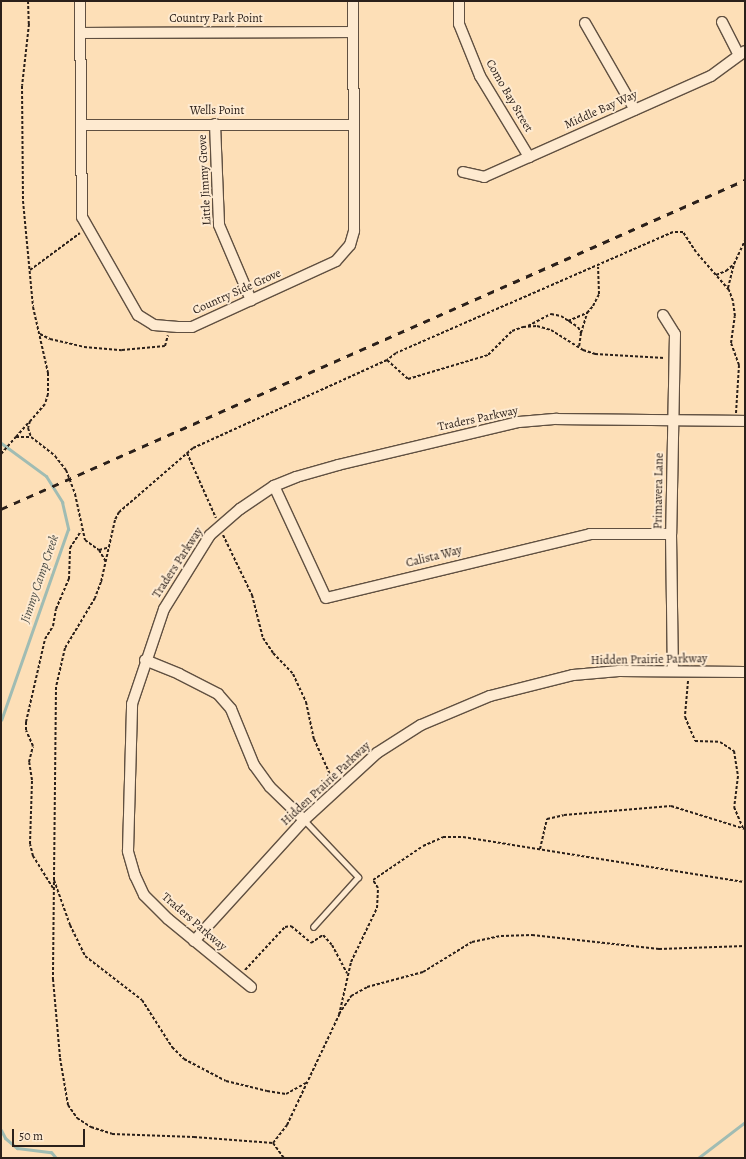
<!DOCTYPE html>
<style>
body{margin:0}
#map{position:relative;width:746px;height:1159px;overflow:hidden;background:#fddfb7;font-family:Alegreya,serif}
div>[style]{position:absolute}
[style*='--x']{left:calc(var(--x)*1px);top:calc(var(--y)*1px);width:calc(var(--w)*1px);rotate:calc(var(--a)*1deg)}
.stream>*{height:3px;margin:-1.5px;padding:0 1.5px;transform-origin:1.5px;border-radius:1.5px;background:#a0bcb3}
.path>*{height:2px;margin-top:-1px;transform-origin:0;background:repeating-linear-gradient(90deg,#2b201a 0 3px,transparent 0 5px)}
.roads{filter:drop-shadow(1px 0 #605041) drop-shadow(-1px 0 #605041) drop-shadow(0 1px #605041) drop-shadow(0 -1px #605041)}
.service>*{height:5px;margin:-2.5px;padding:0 2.5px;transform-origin:2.5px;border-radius:2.5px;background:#feead0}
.minor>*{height:10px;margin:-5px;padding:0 5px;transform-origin:5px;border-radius:5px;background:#feead0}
.rail>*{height:3px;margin-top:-1.5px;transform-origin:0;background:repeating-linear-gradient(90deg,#2b201a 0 7px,transparent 0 14px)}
span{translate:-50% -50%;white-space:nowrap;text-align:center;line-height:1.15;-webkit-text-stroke:4px #feead0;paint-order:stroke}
.street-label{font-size:12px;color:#2b201a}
.water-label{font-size:13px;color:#4e4f48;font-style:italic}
.frame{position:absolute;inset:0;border:2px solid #2b201a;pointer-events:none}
.scale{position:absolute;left:12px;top:1129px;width:73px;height:18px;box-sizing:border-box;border:2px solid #2b201a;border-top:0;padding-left:5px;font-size:12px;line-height:14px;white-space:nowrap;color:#2b201a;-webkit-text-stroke:3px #feead0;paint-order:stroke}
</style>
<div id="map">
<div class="stream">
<i style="--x:1;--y:443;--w:56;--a:36.3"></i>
<i style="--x:46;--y:476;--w:31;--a:58"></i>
<i style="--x:62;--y:502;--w:28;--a:77"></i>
<i style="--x:68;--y:529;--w:202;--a:109.3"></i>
<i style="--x:1;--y:1130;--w:9;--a:63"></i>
<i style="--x:5;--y:1138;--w:16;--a:40"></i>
<i style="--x:17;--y:1148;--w:34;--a:7"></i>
<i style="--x:51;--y:1152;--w:8;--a:50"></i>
<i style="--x:698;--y:1158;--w:59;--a:-37.5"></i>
</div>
<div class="path">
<i style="--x:28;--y:1;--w:23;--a:88"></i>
<i style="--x:29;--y:24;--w:62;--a:96.4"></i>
<i style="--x:22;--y:86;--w:115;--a:89.5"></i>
<i style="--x:23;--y:201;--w:106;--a:84.6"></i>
<i style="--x:33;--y:307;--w:68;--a:77.2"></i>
<i style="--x:48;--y:373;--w:21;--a:90"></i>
<i style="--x:48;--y:394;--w:10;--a:107"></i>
<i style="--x:45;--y:404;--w:23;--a:131"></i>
<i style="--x:30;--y:421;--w:7;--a:106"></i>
<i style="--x:28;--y:428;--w:9;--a:72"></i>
<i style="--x:31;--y:437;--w:31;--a:38"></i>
<i style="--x:55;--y:456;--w:18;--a:52"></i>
<i style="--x:66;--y:470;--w:26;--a:69"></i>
<i style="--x:75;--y:494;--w:47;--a:77.7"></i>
<i style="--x:85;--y:540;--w:17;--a:36"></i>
<i style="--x:99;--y:550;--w:14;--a:60"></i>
<i style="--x:30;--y:270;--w:62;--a:-36.5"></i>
<i style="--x:716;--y:275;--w:11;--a:-22"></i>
<i style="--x:726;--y:271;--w:11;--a:-41"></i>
<i style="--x:734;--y:264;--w:26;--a:-65"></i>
<i style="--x:728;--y:288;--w:25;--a:-76"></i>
<i style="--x:568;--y:321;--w:21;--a:-23"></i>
<i style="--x:587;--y:313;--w:9;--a:-49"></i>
<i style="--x:593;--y:306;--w:13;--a:-63"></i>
<i style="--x:599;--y:294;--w:27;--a:-92"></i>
<i style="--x:528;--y:326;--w:26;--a:-28"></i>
<i style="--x:551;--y:314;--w:10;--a:11"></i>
<i style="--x:561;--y:316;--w:20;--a:33"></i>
<i style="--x:578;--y:327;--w:7;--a:63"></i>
<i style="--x:581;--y:333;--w:15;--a:98"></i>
<i style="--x:581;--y:333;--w:21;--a:-73"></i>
<i style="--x:40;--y:334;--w:11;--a:27"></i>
<i style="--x:50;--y:339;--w:35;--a:13"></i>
<i style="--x:84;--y:347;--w:38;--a:5"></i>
<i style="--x:122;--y:350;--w:43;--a:-5.3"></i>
<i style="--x:165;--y:346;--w:11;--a:-75"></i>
<i style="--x:387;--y:360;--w:28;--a:42"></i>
<i style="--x:408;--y:379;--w:84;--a:-16.7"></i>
<i style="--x:488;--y:355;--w:34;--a:-45"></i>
<i style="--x:512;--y:331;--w:12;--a:-20"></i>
<i style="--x:523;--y:327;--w:14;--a:-4"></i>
<i style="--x:537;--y:326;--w:15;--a:16"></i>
<i style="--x:551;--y:330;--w:38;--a:32"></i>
<i style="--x:583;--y:350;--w:13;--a:18"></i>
<i style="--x:595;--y:354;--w:70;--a:3.3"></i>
<i style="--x:736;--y:413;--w:48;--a:-86.4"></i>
<i style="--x:739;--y:365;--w:23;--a:-110"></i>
<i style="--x:731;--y:343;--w:27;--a:-82"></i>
<i style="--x:735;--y:316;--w:15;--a:-98"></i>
<i style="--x:733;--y:301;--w:12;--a:-110"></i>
<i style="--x:729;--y:290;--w:50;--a:-131"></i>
<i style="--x:696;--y:252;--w:24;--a:-123"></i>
<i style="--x:683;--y:232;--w:10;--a:180"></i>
<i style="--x:673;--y:232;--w:302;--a:156.4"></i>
<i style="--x:396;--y:353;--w:11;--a:142"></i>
<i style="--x:387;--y:360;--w:213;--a:155.6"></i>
<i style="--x:193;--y:448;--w:98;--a:139.1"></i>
<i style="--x:119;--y:512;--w:9;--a:117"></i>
<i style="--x:115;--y:520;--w:64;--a:102.7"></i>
<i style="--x:101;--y:582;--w:17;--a:111"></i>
<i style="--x:95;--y:598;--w:58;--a:121"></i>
<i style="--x:65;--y:648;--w:40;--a:103"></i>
<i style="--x:56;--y:687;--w:292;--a:90.6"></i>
<i style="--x:53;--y:979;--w:79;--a:84.9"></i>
<i style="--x:60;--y:1058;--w:48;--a:80.3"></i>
<i style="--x:68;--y:1105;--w:16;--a:55"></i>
<i style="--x:77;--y:1118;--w:17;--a:33"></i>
<i style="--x:91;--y:1127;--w:22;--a:18"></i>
<i style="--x:112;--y:1134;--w:82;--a:2.1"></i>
<i style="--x:194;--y:1137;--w:79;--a:4.3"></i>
<i style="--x:273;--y:1143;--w:23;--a:-52"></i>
<i style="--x:287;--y:1125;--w:122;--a:-64.7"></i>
<i style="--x:339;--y:1015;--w:54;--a:-77.2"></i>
<i style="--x:351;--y:962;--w:60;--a:-64.3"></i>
<i style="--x:377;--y:908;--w:20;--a:-87"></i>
<i style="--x:378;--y:888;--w:9;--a:-122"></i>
<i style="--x:373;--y:880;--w:60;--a:-34.2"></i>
<i style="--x:423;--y:846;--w:22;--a:-24"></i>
<i style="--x:443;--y:837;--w:20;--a:0"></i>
<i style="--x:463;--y:837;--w:286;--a:9.1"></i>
<i style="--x:16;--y:437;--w:20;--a:-49"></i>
<i style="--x:187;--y:453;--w:71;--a:66"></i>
<i style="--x:1;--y:454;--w:23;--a:-49"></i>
<i style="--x:16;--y:437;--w:14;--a:0"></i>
<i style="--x:223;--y:535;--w:67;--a:64.2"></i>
<i style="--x:252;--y:595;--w:44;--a:75.7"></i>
<i style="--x:263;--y:638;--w:18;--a:56"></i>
<i style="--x:273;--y:653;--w:29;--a:46"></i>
<i style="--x:293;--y:674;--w:31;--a:65"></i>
<i style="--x:306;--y:702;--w:38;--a:78"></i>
<i style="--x:314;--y:739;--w:46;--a:65.7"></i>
<i style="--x:99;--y:550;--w:11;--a:-15"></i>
<i style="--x:688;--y:681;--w:36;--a:95"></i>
<i style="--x:685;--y:717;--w:26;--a:67"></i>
<i style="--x:695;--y:741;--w:25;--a:2"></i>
<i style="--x:720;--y:742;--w:17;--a:33"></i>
<i style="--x:734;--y:751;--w:25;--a:81"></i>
<i style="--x:738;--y:776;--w:31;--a:97"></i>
<i style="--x:734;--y:807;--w:23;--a:67"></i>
<i style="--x:540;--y:849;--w:31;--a:-77"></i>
<i style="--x:547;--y:819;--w:17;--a:-13"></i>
<i style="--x:564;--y:815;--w:107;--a:-4.8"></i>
<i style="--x:671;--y:806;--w:77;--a:17.3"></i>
<i style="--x:54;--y:880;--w:48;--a:70.4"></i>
<i style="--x:70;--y:925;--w:34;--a:64"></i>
<i style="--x:85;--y:956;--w:72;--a:37.7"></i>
<i style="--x:142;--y:1000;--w:56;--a:57.4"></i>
<i style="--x:172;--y:1047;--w:17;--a:45"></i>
<i style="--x:184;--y:1059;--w:47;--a:27.6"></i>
<i style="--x:226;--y:1081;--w:42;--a:13.7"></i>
<i style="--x:267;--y:1091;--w:19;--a:9"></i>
<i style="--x:286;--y:1094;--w:23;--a:-29"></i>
<i style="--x:53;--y:888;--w:38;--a:-122"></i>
<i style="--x:33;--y:856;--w:12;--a:-104"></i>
<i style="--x:30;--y:844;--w:64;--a:-88.2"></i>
<i style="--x:32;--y:780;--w:18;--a:-99"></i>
<i style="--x:29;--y:762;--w:16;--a:-76"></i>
<i style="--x:33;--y:746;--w:17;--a:-114"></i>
<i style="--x:26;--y:730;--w:8;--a:-90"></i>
<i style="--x:26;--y:722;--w:85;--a:-77.1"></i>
<i style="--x:45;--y:639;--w:15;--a:-58"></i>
<i style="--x:53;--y:626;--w:17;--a:-80"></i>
<i style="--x:56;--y:609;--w:33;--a:-67"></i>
<i style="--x:69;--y:579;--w:31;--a:-88"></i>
<i style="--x:70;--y:548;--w:20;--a:-57"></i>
<i style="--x:245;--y:970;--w:59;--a:-47.1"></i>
<i style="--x:285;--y:927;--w:6;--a:-9"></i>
<i style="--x:291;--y:926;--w:26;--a:40"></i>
<i style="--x:311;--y:943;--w:14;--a:-34"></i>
<i style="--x:323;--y:935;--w:13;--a:48"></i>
<i style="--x:332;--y:945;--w:32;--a:62"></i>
<i style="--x:339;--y:1014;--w:22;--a:-56"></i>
<i style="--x:351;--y:996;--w:18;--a:-29"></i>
<i style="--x:367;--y:987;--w:58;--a:-15"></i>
<i style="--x:423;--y:972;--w:57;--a:-31.5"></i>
<i style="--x:472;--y:942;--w:30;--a:-12"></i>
<i style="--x:501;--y:936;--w:31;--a:-2"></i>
<i style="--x:532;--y:935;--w:128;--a:6.3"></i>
<i style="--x:659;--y:949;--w:86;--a:-2"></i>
<i style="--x:273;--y:1143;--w:19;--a:54"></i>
</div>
<div class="roads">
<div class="service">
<i style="--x:304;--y:820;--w:79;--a:46.5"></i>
<i style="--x:358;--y:877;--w:67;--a:132"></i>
</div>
<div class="minor">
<i style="--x:80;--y:1;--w:216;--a:89.5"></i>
<i style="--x:82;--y:217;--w:113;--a:60.3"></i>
<i style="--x:138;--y:315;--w:19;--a:32"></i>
<i style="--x:154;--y:325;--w:24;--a:5"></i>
<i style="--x:178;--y:327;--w:14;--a:0"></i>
<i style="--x:192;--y:327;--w:158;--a:-24.6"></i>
<i style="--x:336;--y:261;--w:21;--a:-49"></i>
<i style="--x:350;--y:245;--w:15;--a:-74"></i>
<i style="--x:354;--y:231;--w:230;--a:-90.2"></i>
<i style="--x:459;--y:1;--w:23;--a:90"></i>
<i style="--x:459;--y:24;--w:56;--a:68"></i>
<i style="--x:480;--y:76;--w:95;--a:58.8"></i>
<i style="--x:722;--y:22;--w:37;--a:63"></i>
<i style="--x:585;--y:23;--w:100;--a:60.1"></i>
<i style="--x:80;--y:33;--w:273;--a:-0.2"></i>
<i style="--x:215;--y:124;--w:101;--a:87.7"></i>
<i style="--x:219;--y:225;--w:82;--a:66.9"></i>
<i style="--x:81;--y:125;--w:273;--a:0"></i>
<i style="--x:463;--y:172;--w:22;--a:13"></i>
<i style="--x:484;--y:177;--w:248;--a:-24"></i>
<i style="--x:711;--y:76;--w:42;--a:-36.3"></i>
<i style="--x:663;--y:315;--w:22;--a:58"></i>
<i style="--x:675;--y:334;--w:200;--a:91.1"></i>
<i style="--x:671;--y:534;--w:137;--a:89.2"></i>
<i style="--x:274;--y:486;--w:123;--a:65.1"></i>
<i style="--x:326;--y:598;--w:272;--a:-13.6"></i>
<i style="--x:590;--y:534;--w:81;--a:0"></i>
<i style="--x:145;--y:660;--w:37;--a:22"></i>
<i style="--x:179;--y:674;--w:44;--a:27.1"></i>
<i style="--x:218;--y:694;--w:20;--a:49"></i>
<i style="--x:231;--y:709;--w:61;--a:67.7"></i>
<i style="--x:254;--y:765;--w:27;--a:54"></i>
<i style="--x:270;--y:787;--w:47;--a:44.1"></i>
<i style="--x:194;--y:941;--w:164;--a:-47.7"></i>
<i style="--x:304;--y:820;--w:99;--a:-42.5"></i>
<i style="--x:377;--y:753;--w:52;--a:-32.5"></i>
<i style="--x:421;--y:725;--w:75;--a:-22.8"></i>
<i style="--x:490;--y:696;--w:86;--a:-14.2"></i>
<i style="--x:573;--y:675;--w:46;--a:-5"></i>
<i style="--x:619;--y:671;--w:126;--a:0.5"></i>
<i style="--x:251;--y:987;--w:107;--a:-140.7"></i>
<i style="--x:168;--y:919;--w:34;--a:-135"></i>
<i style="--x:144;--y:895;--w:21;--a:-115"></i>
<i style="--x:135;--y:876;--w:26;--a:-106"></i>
<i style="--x:128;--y:851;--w:147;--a:-88.4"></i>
<i style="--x:132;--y:704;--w:100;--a:-71.4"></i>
<i style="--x:164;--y:609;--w:87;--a:-58.1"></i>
<i style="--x:210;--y:535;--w:40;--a:-41"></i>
<i style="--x:240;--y:509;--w:41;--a:-34.1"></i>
<i style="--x:274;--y:486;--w:24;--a:-22"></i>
<i style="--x:296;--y:477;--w:44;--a:-15.9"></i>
<i style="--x:338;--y:465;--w:186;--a:-13.4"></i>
<i style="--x:519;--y:422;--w:38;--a:-5"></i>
<i style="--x:557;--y:419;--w:188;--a:0.6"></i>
</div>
</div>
<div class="rail">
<i style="--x:1;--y:509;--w:813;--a:-23.86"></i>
</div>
<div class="street-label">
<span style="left:216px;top:19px">Country Park Point</span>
<span style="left:509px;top:96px;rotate:60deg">Como Bay Street</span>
<span style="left:601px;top:110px;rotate:-24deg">Middle Bay Way</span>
<span style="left:217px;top:111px">Wells Point</span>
<span style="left:205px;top:180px;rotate:-93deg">Little Jimmy Grove</span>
<span style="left:237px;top:292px;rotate:-24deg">Country Side Grove</span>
<span style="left:478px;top:419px;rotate:-12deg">Traders Parkway</span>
<span style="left:659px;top:491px;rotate:-89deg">Primavera Lane</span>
<span style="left:434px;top:557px;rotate:-14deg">Calista Way</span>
<span style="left:178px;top:563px;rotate:-57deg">Traders Parkway</span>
<span style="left:649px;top:660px;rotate:-1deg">Hidden Prairie Parkway</span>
<span style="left:326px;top:784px;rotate:-43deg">Hidden Prairie Parkway</span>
<span style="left:194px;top:922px;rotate:41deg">Traders Parkway</span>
</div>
<div class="water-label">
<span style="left:40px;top:579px;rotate:-71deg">Jimmy Camp Creek</span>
</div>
<div class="frame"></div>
<div class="scale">50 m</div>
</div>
